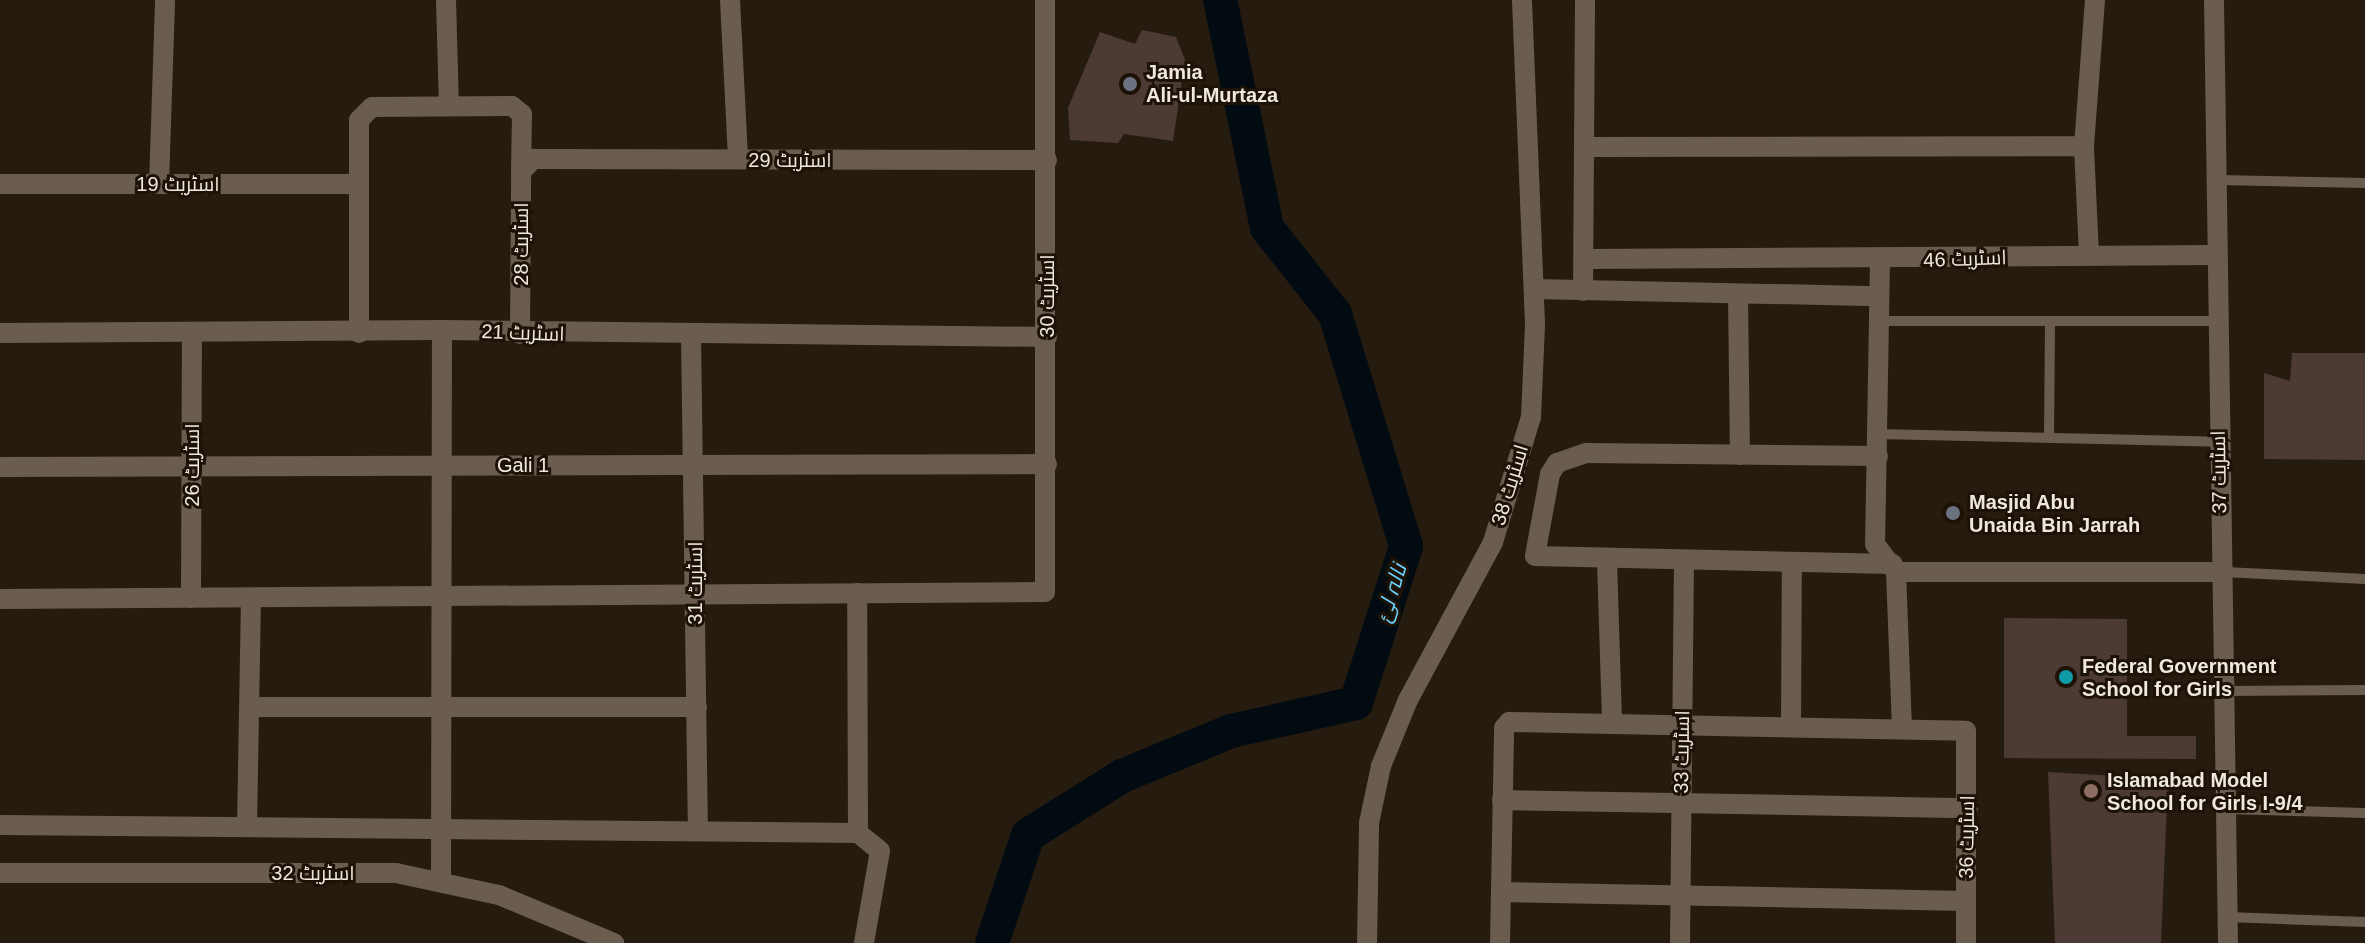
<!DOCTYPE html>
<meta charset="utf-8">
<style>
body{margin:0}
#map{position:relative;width:2365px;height:943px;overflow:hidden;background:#261b0f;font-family:Helvetica,Cairo,sans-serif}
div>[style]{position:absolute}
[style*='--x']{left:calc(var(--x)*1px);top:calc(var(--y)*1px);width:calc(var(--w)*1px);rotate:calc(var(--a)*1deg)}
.river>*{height:34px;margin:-17px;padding:0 17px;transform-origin:17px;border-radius:17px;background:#020b11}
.building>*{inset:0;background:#4c3a34}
.lane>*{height:10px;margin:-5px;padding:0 5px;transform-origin:5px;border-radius:5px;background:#6a5d4f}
.street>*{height:20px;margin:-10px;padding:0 10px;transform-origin:10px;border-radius:10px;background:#6a5d4f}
.secondary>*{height:20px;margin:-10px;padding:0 10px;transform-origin:10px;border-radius:10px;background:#6a5d4f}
.dots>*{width:22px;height:22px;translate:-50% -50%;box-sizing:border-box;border:4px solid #1c1206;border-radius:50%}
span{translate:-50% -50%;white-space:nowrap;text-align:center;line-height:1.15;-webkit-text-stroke:6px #1c1206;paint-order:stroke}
.poi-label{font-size:20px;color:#f0e8e0;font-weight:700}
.left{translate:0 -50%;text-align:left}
.street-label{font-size:20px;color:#f0e8e0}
.water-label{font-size:22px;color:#6bd1fc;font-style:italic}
</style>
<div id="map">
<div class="river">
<i style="--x:992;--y:943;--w:114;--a:-71.6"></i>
<i style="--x:1028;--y:835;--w:111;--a:-32.1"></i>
<i style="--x:1122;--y:776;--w:118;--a:-22.4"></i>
<i style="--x:1231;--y:731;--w:128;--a:-12.6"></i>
<i style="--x:1356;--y:703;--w:165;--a:-72.3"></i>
<i style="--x:1406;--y:546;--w:243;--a:-107"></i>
<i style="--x:1335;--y:314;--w:110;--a:-128.3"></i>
<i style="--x:1267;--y:228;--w:233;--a:-101.6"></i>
</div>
<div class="building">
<i style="clip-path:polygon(1142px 30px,1176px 37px,1185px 60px,1173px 141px,1124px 134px,1118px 143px,1070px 140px,1068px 108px,1100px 32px,1135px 44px)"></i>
<i style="clip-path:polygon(2292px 353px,2365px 353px,2365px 460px,2264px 459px,2264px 373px,2290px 381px)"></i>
<i style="clip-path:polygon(2004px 618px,2127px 619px,2127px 736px,2196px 736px,2196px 759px,2004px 758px)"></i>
<i style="clip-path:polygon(2048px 772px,2168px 779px,2161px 943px,2055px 943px)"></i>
</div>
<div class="lane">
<i style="--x:2219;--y:180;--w:146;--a:1.2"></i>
<i style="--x:1878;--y:321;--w:338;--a:0"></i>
<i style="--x:1878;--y:434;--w:341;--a:1.3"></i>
<i style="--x:2049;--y:438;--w:117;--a:-89.5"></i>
<i style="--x:2224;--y:572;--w:141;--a:2.8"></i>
<i style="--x:2225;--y:691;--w:140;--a:-0.4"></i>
<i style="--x:2227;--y:809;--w:138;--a:1.7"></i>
<i style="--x:2227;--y:917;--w:138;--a:2.1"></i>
</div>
<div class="street">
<i style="--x:446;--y:0;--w:106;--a:88.4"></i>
<i style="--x:730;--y:0;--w:159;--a:87.1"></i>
<i style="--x:2214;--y:0;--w:943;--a:89.15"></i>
<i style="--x:1585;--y:147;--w:499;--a:-0.1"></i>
<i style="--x:0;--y:184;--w:356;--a:0"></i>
<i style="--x:159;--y:184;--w:184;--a:-88.1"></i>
<i style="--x:2089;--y:254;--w:108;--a:-92.7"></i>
<i style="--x:2084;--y:146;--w:146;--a:-85.7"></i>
<i style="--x:1586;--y:259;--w:629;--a:-0.36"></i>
<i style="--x:1880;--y:261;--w:283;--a:91"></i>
<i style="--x:1875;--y:544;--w:35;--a:53"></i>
<i style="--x:1896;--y:572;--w:157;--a:87.8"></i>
<i style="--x:1534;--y:289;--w:344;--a:1.2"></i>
<i style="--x:1583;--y:291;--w:291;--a:-89.6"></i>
<i style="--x:1738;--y:294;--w:161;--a:89.3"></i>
<i style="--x:0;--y:333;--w:442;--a:-0.4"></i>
<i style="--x:442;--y:330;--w:605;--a:0.66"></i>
<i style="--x:359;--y:333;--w:213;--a:-90"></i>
<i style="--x:359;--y:120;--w:18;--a:-45"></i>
<i style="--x:372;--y:107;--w:140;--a:-0.4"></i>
<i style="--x:512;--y:106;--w:13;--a:39"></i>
<i style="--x:522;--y:114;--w:58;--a:91"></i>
<i style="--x:520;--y:334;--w:162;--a:-89.6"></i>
<i style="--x:521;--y:172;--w:18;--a:-47"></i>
<i style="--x:533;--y:159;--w:514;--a:0.11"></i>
<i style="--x:691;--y:335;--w:496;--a:89.2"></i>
<i style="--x:1878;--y:456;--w:292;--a:-179.4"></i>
<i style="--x:1586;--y:453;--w:31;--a:161"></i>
<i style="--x:1557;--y:463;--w:13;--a:122"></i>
<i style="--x:1550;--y:474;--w:83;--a:100.4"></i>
<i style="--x:1535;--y:556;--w:358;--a:1.3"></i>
<i style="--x:0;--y:467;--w:1047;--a:-0.16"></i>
<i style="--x:1607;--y:561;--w:163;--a:88.2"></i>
<i style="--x:1896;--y:572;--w:328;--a:0"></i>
<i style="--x:191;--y:598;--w:265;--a:-89.8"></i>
<i style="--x:0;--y:599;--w:1045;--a:-0.38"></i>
<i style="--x:1045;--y:592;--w:592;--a:-90"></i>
<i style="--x:251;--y:707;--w:446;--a:0"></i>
<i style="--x:1791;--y:727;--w:165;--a:-89.7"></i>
<i style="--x:1502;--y:800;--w:466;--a:1"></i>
<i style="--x:0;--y:825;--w:858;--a:0.53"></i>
<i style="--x:858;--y:833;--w:240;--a:-90.2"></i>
<i style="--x:247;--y:827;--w:229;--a:-89"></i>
<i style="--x:858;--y:833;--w:28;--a:39"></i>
<i style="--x:880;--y:851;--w:93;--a:99.9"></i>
<i style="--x:441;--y:880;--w:550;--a:-89.9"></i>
<i style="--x:1501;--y:892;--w:465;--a:1.1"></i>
<i style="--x:1500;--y:943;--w:215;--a:-88.9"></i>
<i style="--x:1504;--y:728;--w:8;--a:-50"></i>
<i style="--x:1509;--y:722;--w:457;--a:1.1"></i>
<i style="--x:1966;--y:731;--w:212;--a:90"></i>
<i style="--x:1680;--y:943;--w:383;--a:-89.4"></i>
</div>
<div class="secondary">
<i style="--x:0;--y:873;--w:396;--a:0"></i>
<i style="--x:396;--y:873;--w:105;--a:12.1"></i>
<i style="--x:499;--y:895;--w:125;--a:22.7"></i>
<i style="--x:1367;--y:943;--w:120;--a:-89"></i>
<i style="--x:1369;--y:823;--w:58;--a:-78.1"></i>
<i style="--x:1381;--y:766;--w:71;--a:-67.8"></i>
<i style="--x:1408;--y:700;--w:179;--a:-61.7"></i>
<i style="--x:1493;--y:542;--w:131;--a:-73.1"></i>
<i style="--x:1531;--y:417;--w:93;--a:-87.5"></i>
<i style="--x:1535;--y:324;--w:324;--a:-92.3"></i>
</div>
<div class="dots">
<i style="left:1130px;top:84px;background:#6b7280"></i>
<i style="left:1953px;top:513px;background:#6b7280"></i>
<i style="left:2066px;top:677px;background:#0f9aa8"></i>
<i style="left:2091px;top:791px;background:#8d6e63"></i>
</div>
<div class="poi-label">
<span class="left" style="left:1146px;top:84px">Jamia<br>Ali-ul-Murtaza</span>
<span class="left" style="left:1969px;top:514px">Masjid Abu<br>Unaida Bin Jarrah</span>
<span class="left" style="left:2082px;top:678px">Federal Government<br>School for Girls</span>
<span class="left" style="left:2107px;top:792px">Islamabad Model<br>School for Girls I-9/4</span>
</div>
<div class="street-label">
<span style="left:790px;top:160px">اسٹریٹ 29</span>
<span style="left:178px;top:184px">اسٹریٹ 19</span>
<span style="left:521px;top:244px;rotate:-90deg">اسٹریٹ 28</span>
<span style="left:1965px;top:259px;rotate:-2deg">اسٹریٹ 46</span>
<span style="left:1047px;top:296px;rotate:-90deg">اسٹریٹ 30</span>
<span style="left:523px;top:333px;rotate:2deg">اسٹریٹ 21</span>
<span style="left:192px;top:465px;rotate:-90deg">اسٹریٹ 26</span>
<span style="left:523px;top:465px">Gali 1</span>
<span style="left:2219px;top:472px;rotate:-91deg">اسٹریٹ 37</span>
<span style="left:1510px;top:485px;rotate:-73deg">اسٹریٹ 38</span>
<span style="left:695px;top:583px;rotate:-90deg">اسٹریٹ 31</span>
<span style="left:1682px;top:752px;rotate:-89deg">اسٹریٹ 33</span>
<span style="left:1967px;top:837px;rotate:-89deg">اسٹریٹ 36</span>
<span style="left:313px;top:873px">اسٹریٹ 32</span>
</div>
<div class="water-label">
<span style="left:1391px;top:593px;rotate:-73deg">نالہ لئ</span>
</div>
</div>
